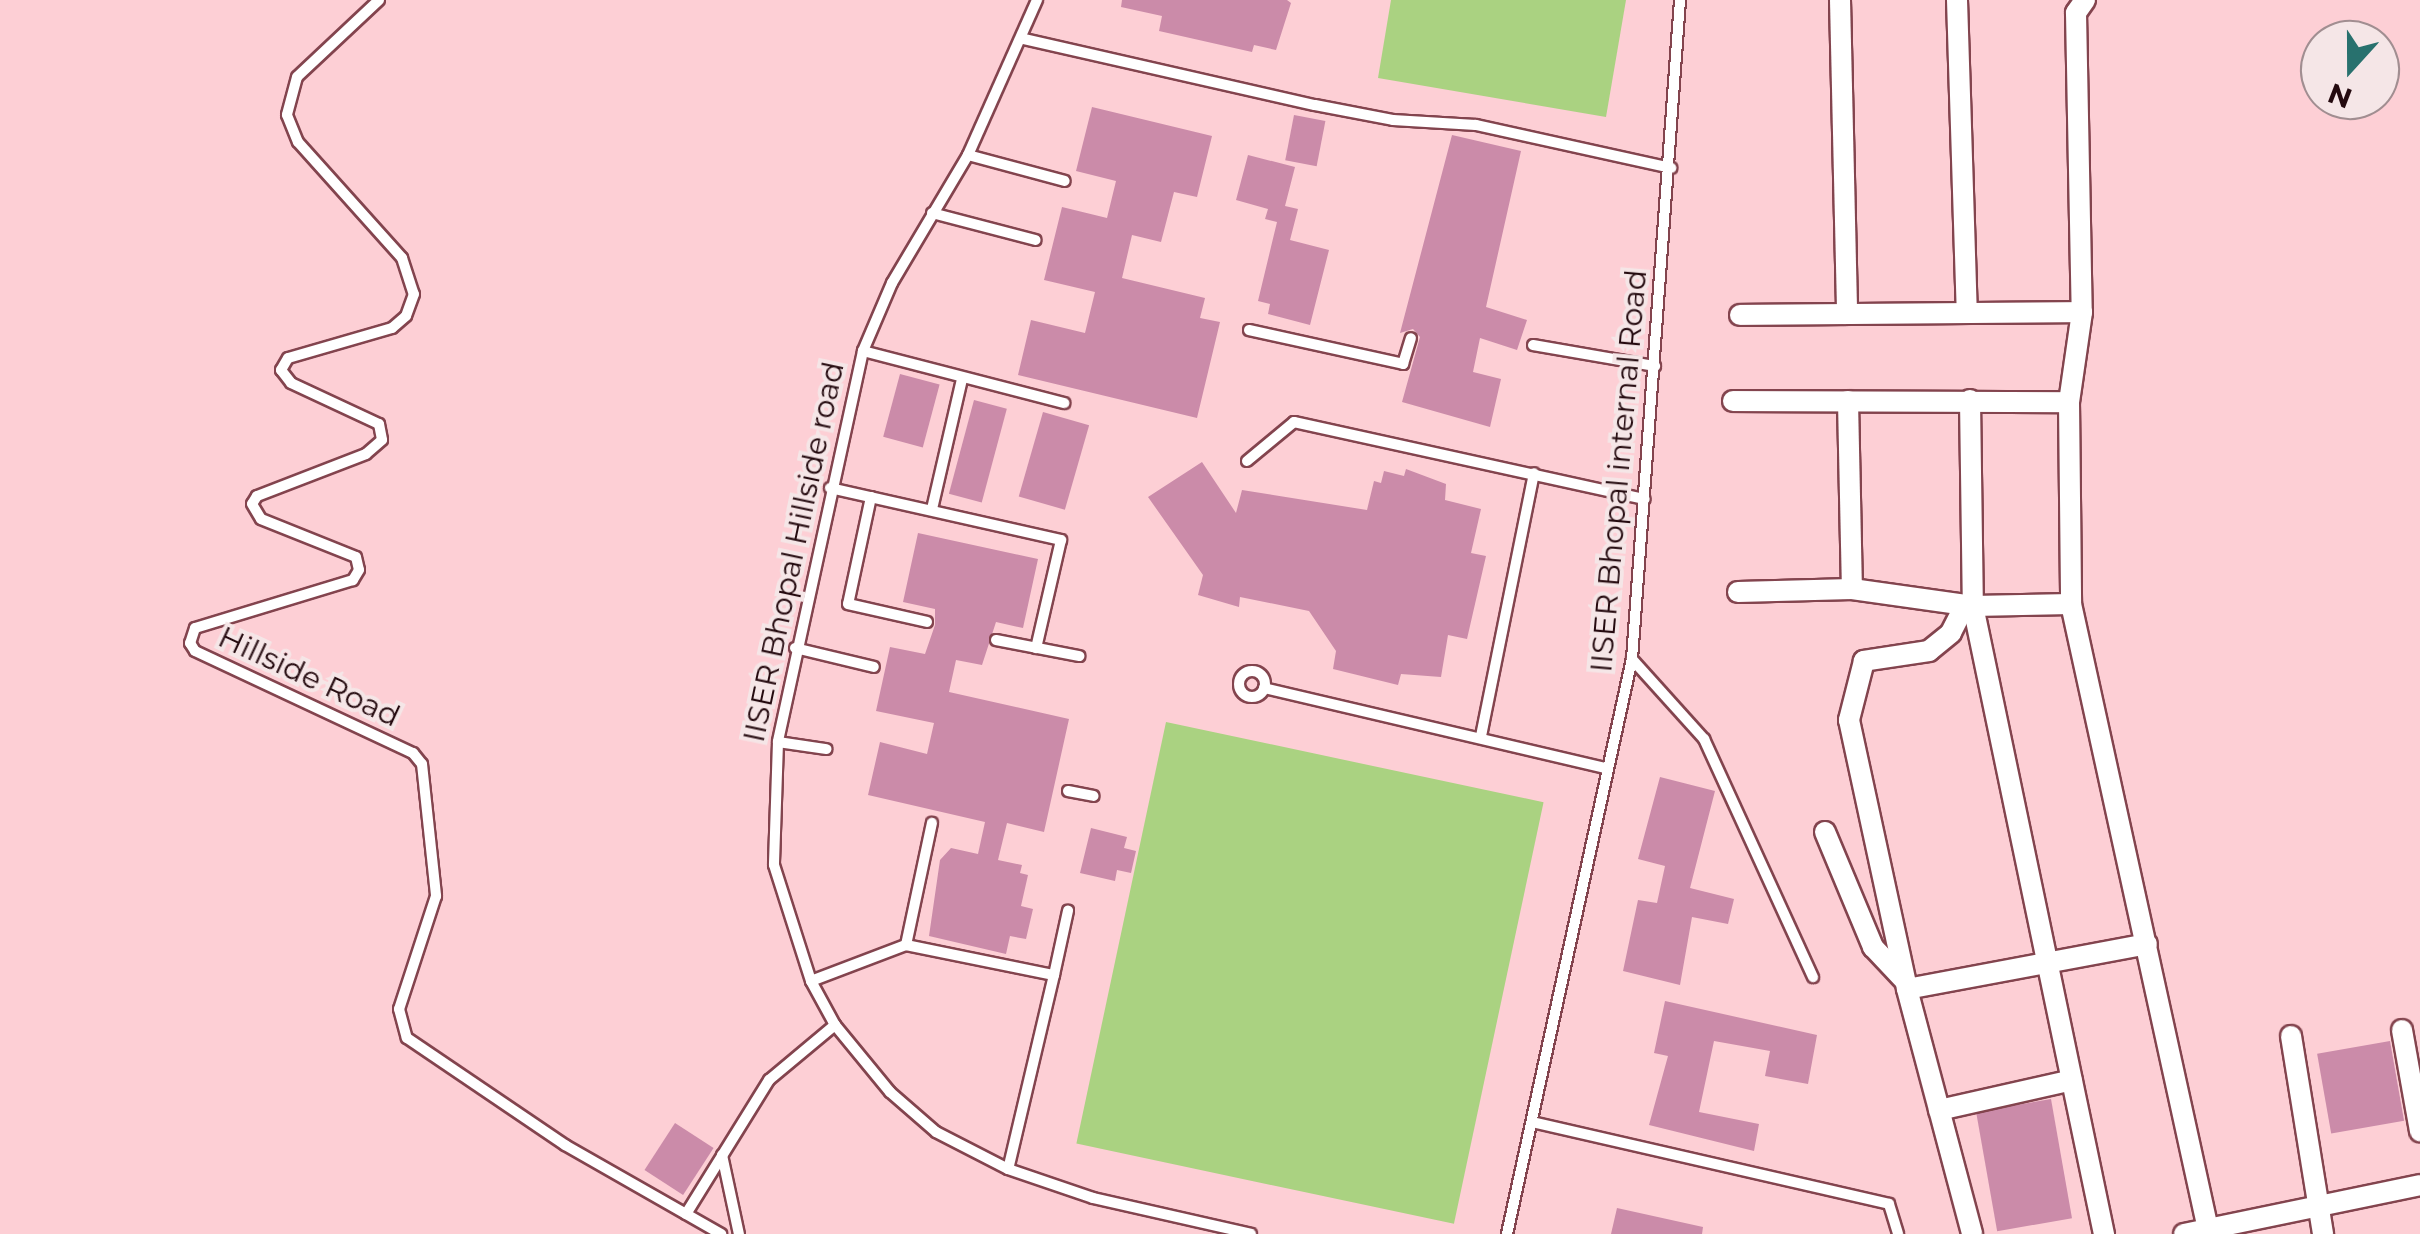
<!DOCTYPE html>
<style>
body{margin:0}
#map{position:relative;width:2420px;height:1234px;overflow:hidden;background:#fdcfd5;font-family:Montserrat,sans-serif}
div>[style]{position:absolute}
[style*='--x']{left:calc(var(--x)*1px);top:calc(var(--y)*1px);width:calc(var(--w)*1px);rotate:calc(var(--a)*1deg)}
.green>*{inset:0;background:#aad281;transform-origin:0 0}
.building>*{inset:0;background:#cb8ba9;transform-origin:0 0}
.roads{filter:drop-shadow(2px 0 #83444e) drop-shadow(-2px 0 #83444e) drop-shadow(0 2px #83444e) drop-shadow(0 -2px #83444e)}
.lane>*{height:10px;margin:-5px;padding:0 5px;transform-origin:5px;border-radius:5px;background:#fff}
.lane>.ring{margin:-5px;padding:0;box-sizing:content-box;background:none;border:10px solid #fff;border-radius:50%}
.street>*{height:20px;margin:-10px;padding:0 10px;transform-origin:10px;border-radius:10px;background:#fff}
span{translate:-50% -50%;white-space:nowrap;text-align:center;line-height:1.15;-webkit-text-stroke:8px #f5e6e7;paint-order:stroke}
.street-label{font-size:30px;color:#240a0f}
.north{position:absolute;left:2300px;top:20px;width:100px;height:100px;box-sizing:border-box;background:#f5e6e7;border:2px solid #a18e91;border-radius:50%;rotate:201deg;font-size:28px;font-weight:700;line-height:40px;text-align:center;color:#240a0f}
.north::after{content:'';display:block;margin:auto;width:35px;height:45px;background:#28716e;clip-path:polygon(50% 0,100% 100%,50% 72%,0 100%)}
</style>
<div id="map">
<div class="green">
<i style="clip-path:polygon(1391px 0,1626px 0,1606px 117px,1378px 78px)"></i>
<i style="left:1166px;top:722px;width:386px;height:431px;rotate:12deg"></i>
</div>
<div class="building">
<i style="clip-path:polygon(1122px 0,1287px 0,1291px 3px,1276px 50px,1254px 45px,1252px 52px,1159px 31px,1162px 16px,1121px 7px)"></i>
<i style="clip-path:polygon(1092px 107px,1212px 136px,1197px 197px,1174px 192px,1161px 242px,1132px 235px,1122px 278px,1205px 298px,1200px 318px,1220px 322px,1197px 418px,1018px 375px,1031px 320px,1085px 333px,1095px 292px,1044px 280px,1062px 207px,1107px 218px,1116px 181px,1076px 171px)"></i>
<i style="left:1294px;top:115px;width:32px;height:46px;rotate:11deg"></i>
<i style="clip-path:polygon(1452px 135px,1521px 151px,1486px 307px,1527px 320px,1517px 350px,1480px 338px,1473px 372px,1501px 379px,1490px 427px,1402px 402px,1420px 337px,1413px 329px,1400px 333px)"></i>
<i style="clip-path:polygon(1248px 155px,1295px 167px,1285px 206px,1298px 209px,1290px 240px,1329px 250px,1310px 325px,1268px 314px,1270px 304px,1258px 301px,1277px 222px,1265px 219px,1268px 209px,1236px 200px)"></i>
<i style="left:900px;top:374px;width:41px;height:65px;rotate:15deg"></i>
<i style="left:974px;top:400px;width:34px;height:97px;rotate:15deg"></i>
<i style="left:1043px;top:412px;width:48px;height:88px;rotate:16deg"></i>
<i style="clip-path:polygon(1202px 462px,1236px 513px,1242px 490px,1367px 510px,1374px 481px,1381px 483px,1384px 471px,1404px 476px,1406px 469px,1446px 484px,1445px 500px,1481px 509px,1471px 553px,1486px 556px,1467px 639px,1448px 635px,1441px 677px,1401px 674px,1398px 685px,1333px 669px,1336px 651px,1309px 611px,1240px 597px,1239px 607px,1198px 595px,1203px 575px,1148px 497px)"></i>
<i style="clip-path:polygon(918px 533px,1038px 559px,1023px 628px,996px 622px,982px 665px,956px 660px,949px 692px,1069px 719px,1044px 832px,1007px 823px,998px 860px,1022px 865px,1020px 873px,1028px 875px,1021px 906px,1033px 909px,1026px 939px,1010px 936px,1006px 954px,929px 936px,940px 860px,951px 848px,978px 854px,985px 822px,868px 795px,880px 742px,927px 754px,934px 723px,876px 711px,890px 647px,925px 654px,935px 625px,935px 609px,903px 602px)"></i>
<i style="clip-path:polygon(1660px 777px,1715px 791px,1690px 888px,1734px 899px,1728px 924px,1692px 917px,1680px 985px,1623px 971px,1638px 900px,1657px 903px,1665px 866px,1638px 859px)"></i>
<i style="clip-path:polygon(1091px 828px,1127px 837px,1124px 848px,1136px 851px,1131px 873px,1117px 870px,1115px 881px,1080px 873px)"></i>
<i style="clip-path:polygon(1665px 1001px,1817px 1035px,1808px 1084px,1765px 1076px,1770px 1051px,1714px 1041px,1699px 1112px,1759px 1124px,1754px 1151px,1649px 1125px,1668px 1056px,1654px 1053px)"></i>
<i style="left:2390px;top:1041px;width:81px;height:74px;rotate:80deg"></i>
<i style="left:2051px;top:1099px;width:121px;height:76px;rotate:80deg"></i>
<i style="left:675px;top:1123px;width:46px;height:56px;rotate:33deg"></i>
<i style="clip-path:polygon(1617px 1208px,1703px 1227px,1702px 1234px,1611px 1234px)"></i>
</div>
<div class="roads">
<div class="lane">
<i style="--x:379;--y:0;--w:112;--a:136.8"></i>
<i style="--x:297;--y:77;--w:39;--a:105"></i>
<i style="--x:287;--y:115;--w:29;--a:68"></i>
<i style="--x:298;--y:142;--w:156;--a:48.1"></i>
<i style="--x:402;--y:258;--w:38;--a:72"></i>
<i style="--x:414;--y:294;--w:23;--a:110"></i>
<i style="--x:406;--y:316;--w:18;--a:139"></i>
<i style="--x:392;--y:328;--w:108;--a:163.9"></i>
<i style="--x:288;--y:358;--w:14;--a:120"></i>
<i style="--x:281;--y:370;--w:16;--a:52"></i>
<i style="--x:291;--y:383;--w:97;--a:25"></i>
<i style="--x:379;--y:424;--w:16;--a:79"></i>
<i style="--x:382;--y:440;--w:21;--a:139"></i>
<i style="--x:366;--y:454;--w:117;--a:158.9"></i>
<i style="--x:257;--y:496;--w:9;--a:122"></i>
<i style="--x:252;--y:504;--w:17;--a:59"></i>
<i style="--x:261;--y:519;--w:102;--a:21.8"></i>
<i style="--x:356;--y:557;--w:13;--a:77"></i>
<i style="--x:359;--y:570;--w:12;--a:121"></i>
<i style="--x:353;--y:580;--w:165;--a:163.1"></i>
<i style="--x:195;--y:628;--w:16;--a:108"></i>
<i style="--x:190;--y:643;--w:9;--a:58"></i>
<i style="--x:195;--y:651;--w:241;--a:25.1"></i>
<i style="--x:413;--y:753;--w:14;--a:51"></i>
<i style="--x:422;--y:764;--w:133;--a:83.9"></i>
<i style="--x:436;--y:896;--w:119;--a:108.1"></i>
<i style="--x:399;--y:1009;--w:30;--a:75"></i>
<i style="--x:407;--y:1038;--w:191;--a:34.1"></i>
<i style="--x:565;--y:1145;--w:180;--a:29.7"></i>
<i style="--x:1037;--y:0;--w:170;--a:114"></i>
<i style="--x:968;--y:155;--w:149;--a:120.7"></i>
<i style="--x:892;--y:283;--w:74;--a:113.1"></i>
<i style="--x:863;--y:351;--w:400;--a:102.3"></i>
<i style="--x:778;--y:742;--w:123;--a:91.9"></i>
<i style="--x:774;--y:865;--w:122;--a:72.3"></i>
<i style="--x:811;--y:981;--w:50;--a:61.4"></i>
<i style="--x:835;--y:1025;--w:87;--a:50.6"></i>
<i style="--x:890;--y:1092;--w:61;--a:41"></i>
<i style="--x:936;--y:1132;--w:81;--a:27.2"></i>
<i style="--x:1008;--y:1169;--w:90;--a:18.8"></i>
<i style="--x:1093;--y:1198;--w:162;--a:12.8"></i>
<i style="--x:1024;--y:39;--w:298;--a:12.8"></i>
<i style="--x:1315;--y:105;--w:79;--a:10.9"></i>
<i style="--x:1393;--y:120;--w:83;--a:3.4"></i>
<i style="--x:1476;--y:125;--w:200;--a:12.4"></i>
<i style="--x:968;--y:155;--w:100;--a:15"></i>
<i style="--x:932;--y:213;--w:107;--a:14.6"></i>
<i style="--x:1249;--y:330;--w:158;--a:12.4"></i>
<i style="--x:1403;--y:364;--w:27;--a:-73"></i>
<i style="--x:1533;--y:345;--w:124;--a:9.8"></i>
<i style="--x:863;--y:351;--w:208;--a:14.5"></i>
<i style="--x:1247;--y:461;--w:61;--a:-39.7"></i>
<i style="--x:1294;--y:422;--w:359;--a:12.4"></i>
<i style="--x:830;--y:488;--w:237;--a:12.7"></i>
<i style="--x:1061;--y:540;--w:111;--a:103"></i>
<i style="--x:871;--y:497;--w:109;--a:102.1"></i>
<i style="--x:848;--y:604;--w:81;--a:12.8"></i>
<i style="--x:932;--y:509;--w:133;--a:-77"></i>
<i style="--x:996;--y:640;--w:85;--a:10.9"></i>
<i style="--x:795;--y:648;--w:81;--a:13.5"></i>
<i style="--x:1632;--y:659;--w:108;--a:48"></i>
<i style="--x:1704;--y:739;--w:262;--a:65.4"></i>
<i class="ring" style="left:1239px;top:671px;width:16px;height:16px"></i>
<i style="--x:1264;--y:688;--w:351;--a:13.2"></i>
<i style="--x:1481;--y:736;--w:268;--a:-78.6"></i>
<i style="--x:778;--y:742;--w:49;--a:8.3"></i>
<i style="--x:1068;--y:791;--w:26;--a:11"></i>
<i style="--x:906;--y:945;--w:125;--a:-78"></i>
<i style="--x:1054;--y:975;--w:66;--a:-77.7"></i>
<i style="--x:811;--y:981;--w:102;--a:-20.8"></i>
<i style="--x:906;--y:945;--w:151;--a:11.5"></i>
<i style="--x:1054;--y:975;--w:199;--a:103.3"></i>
<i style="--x:1532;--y:1122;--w:366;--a:12.9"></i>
<i style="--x:1889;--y:1204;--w:31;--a:73"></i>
<i style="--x:722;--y:1155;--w:81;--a:77.9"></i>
<i style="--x:686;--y:1214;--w:158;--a:-58.2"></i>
<i style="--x:769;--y:1080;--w:86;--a:-39.8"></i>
<i style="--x:1507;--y:1234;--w:588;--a:-77.74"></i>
<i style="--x:1632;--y:659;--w:661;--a:-85.83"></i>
</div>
<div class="street">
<i style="--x:1840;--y:0;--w:314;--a:88.7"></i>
<i style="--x:1957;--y:0;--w:313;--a:88.2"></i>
<i style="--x:2085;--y:0;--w:16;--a:125"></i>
<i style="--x:2076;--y:13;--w:299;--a:88.9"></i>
<i style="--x:2082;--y:312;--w:91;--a:98.2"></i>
<i style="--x:2069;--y:402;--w:202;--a:89.4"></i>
<i style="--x:2071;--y:604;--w:645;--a:77.64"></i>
<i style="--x:1740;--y:315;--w:342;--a:-0.5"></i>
<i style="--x:1970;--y:400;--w:206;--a:89.2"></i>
<i style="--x:1973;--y:606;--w:642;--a:78.22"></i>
<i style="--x:1733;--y:401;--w:336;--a:0.2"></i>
<i style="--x:1848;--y:401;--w:188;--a:88.8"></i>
<i style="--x:1738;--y:592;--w:114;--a:-1.5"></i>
<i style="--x:1852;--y:589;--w:122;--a:8"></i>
<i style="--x:1973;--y:606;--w:98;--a:-1.2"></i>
<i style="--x:1965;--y:605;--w:31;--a:117"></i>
<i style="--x:1951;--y:633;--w:28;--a:141"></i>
<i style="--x:1929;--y:651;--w:66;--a:171.3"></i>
<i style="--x:1864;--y:661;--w:61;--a:104.3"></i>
<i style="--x:1849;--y:720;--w:275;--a:77.8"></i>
<i style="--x:1907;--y:989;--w:253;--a:75.1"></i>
<i style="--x:1825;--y:832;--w:125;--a:67.3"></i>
<i style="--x:1873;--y:947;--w:47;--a:46.7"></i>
<i style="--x:1907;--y:989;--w:244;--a:-10.6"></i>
<i style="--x:2402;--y:1030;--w:103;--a:79.9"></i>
<i style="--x:2291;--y:1036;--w:201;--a:80.8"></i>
<i style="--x:1939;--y:1110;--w:136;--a:-12.7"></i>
<i style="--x:2184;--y:1234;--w:241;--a:-11.7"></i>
</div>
</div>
<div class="street-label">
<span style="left:1619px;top:471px;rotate:-85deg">IISER Bhopal internal Road</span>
<span style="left:794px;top:552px;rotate:-78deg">IISER Bhopal Hillside road</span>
<span style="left:309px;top:677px;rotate:25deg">Hillside Road</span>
</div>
<div class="north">N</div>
</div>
